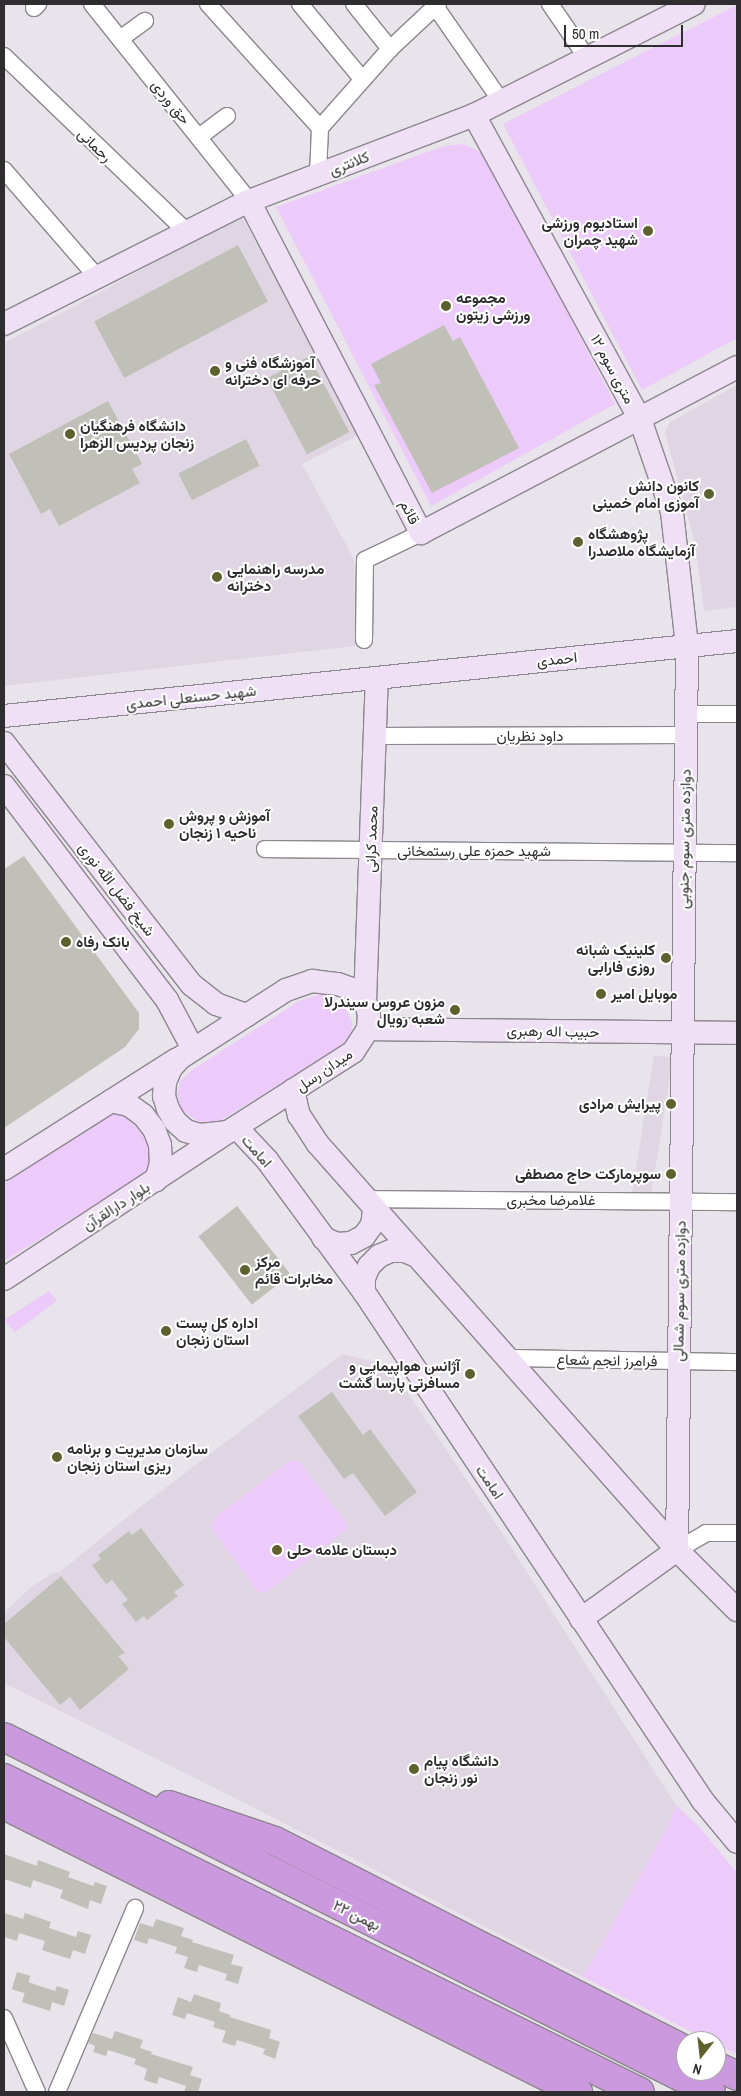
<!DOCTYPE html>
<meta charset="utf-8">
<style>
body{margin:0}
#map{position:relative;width:741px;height:2096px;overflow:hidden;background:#e9e3eb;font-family:"Archivo Narrow",Vazirmatn,sans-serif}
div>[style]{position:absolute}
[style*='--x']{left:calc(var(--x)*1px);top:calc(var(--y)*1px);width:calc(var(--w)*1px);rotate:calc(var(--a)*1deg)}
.built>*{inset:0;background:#e0d6e3;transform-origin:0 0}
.green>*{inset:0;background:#eccaf9}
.building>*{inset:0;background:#c0c0b8;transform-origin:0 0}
.roads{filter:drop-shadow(1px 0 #8c878e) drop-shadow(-1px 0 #8c878e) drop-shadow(0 1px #8c878e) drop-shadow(0 -1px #8c878e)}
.street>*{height:16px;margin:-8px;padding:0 8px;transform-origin:8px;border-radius:8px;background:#fff}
.secondary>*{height:22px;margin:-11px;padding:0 11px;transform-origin:11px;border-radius:11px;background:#efe0f5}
.highway>*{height:28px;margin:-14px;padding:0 14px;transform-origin:14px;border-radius:14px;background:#cb99dd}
.dots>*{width:14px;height:14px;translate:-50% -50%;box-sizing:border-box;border:2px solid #fff;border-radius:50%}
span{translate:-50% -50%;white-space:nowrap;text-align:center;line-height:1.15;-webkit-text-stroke:4px #fff;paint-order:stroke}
.street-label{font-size:15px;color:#2f2d30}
.poi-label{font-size:15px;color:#2f2d30;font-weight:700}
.right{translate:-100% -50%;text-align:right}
.left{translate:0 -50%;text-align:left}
.frame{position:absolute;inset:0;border:5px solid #2f2d30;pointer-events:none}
.north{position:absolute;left:676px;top:2031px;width:50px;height:50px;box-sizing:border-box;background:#fff;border:1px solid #acabac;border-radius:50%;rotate:196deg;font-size:14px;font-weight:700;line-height:20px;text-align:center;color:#2f2d30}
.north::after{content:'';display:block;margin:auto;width:18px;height:22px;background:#5e602d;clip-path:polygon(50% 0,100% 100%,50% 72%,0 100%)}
.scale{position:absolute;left:564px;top:25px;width:119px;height:22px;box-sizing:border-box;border:2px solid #2f2d30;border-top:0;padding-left:6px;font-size:15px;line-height:18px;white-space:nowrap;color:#2f2d30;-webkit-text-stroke:4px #fff;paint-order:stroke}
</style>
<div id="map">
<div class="built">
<i style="clip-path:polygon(241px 215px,361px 434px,302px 464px,354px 559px,355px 646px,4px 686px,4px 343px,71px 308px)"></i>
<i style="clip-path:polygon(737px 385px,737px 607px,704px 611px,695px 544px,665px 432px,670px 422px)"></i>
<i style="left:654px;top:1055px;width:19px;height:139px;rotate:9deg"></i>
<i style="clip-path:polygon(342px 1354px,389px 1365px,498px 1527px,676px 1805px,668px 1825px,583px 1977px,243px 1802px,4px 1683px,4px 1613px,31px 1587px,53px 1573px,60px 1572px,127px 1517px)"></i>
</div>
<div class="green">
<i style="clip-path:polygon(737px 5px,737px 338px,642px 390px,503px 124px)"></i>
<i style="clip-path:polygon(463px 144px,485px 154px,615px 404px,431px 506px,276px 207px,444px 146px)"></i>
<i style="clip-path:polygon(320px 994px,333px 999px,346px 1009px,352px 1022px,351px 1036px,341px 1046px,218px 1122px,207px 1124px,196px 1120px,182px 1110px,177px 1095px,180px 1081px,191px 1071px,299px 1001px)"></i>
<i style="clip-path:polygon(114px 1110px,131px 1115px,149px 1137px,153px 1162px,148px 1172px,4px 1261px,4px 1181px)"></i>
<i style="clip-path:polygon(49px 1291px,57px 1301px,15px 1332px,4px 1320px)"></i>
<i style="clip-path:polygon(296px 1460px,300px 1462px,346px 1522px,347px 1529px,269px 1591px,262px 1593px,257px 1591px,212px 1529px,213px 1523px,216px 1516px,233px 1504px,288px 1462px)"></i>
<i style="clip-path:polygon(676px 1805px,700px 1828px,737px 1873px,737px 2054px,716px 2044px,716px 2041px,710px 2041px,583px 1977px,668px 1825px)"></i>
</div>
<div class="building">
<i style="left:238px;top:245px;width:64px;height:163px;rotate:62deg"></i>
<i style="clip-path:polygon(444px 325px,453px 341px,460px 337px,519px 448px,432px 493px,374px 385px,381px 383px,371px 364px)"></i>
<i style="left:309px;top:356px;width:86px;height:48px;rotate:62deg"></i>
<i style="clip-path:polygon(108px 401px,142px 464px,132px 469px,140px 483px,59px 526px,50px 509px,41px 514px,9px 454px)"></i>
<i style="left:246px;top:439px;width:30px;height:76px;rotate:63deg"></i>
<i style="clip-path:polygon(24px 856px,139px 1013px,139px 1029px,125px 1047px,4px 1128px,4px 869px)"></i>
<i style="left:237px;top:1206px;width:87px;height:49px;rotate:52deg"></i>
<i style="clip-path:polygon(332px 1392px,363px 1435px,370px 1429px,417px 1492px,385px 1516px,353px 1473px,344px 1479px,298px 1416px)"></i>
<i style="clip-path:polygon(141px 1528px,184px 1585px,174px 1592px,178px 1596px,147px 1620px,144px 1616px,136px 1622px,122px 1604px,128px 1600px,112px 1580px,106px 1584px,92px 1565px,101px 1559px,98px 1555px,129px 1531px,132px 1535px)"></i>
<i style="clip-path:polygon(61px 1576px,125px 1653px,118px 1656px,129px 1669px,80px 1710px,70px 1697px,60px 1705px,4px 1637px,4px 1624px)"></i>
<i style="clip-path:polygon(4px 1854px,37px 1866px,38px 1860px,70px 1872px,68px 1877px,93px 1886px,95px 1882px,107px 1886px,101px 1904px,90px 1900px,88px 1909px,60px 1898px,63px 1890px,33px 1880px,31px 1888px,4px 1879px)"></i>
<i style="clip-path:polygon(4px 1913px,23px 1919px,25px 1913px,51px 1922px,49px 1928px,76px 1937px,78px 1931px,91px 1935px,85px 1954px,73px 1950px,70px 1959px,42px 1950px,45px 1941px,19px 1933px,17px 1941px,4px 1937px)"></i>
<i style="clip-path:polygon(156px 1919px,184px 1928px,181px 1936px,193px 1940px,192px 1942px,234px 1955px,231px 1964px,243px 1967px,238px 1984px,225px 1980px,227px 1974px,199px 1965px,197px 1972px,184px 1968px,188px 1957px,175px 1953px,177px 1947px,149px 1938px,147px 1944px,134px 1940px,140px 1923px,153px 1927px)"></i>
<i style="left:17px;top:1972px;width:14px;height:18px;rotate:17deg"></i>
<i style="clip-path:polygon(28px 1982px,55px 1991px,57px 1986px,69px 1990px,64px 2006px,52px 2002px,50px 2011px,22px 2002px)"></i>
<i style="clip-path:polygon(194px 1994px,221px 2003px,219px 2011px,230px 2015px,230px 2017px,271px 2030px,269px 2038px,280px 2042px,275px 2059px,263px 2054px,265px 2049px,237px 2040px,235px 2046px,222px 2042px,226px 2031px,213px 2027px,215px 2022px,187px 2013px,185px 2019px,172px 2015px,178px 1997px,191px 2002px)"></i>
<i style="clip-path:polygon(115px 2031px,143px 2040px,140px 2048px,152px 2052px,151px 2054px,193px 2067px,190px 2075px,202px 2079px,198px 2092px,184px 2092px,186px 2086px,159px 2077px,157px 2084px,144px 2080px,147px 2069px,134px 2064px,136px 2059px,108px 2050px,106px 2056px,93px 2052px,95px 2046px,88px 2043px,93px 2033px,112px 2039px)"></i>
</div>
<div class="roads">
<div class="street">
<i style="--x:92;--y:4;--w:252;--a:51.4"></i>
<i style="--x:208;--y:4;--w:167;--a:47.9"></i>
<i style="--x:300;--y:4;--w:97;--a:50.4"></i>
<i style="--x:354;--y:4;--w:58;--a:51.3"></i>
<i style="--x:550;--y:4;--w:65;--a:55.6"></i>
<i style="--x:435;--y:6;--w:116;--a:55.2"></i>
<i style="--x:34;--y:8;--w:6;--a:-45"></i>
<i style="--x:120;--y:39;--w:31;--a:-36"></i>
<i style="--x:4;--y:56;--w:254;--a:43.9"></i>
<i style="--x:199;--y:137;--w:35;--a:-37"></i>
<i style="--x:4;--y:170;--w:142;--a:49"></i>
<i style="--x:318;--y:174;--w:46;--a:-87.5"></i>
<i style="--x:320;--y:128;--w:106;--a:-48.5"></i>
<i style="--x:390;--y:49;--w:66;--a:-43.2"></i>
<i style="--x:364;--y:640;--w:80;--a:-89.3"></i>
<i style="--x:365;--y:560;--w:62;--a:-25.7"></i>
<i style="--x:685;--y:714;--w:52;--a:0"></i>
<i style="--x:375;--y:736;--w:310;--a:-0.2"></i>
<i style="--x:265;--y:849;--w:472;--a:0.5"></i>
<i style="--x:366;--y:1199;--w:371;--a:0.5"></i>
<i style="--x:507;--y:1358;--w:230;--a:1"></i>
<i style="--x:677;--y:1550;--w:34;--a:-30"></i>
<i style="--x:706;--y:1533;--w:31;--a:0"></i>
<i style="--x:4;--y:2018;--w:81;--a:66"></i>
<i style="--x:57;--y:2092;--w:200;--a:-67"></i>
</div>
<div class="secondary">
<i style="--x:474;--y:115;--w:346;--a:61.4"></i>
<i style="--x:640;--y:419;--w:98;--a:71"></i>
<i style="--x:672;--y:512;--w:135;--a:83.6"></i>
<i style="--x:687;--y:646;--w:904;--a:90.63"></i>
<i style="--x:249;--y:201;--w:374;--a:62.6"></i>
<i style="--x:421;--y:533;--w:357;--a:-27.7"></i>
<i style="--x:4;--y:324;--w:274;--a:-26.7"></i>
<i style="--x:249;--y:201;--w:241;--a:-20.9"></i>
<i style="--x:474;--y:115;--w:246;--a:-26.8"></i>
<i style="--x:4;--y:716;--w:737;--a:-5.84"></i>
<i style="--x:4;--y:743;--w:306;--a:52.2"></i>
<i style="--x:192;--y:985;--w:31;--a:38"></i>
<i style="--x:216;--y:1004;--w:33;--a:20"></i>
<i style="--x:4;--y:786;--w:269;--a:52.7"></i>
<i style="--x:167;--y:1000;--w:55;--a:62"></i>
<i style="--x:312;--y:981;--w:26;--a:7"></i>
<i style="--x:338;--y:984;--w:15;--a:20"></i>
<i style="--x:352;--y:989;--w:18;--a:43"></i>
<i style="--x:365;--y:1001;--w:14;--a:73"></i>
<i style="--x:369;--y:1014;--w:15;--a:94"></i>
<i style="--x:368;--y:1029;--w:27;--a:123"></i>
<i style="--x:353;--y:1052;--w:148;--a:147.4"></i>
<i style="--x:228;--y:1132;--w:28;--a:174"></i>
<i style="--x:200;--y:1135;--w:15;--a:-164"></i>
<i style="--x:186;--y:1131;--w:15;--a:-138"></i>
<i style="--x:175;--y:1121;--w:14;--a:-120"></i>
<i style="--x:168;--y:1109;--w:14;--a:-107"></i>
<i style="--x:164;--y:1096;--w:14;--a:-86"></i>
<i style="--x:165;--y:1082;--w:15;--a:-67"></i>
<i style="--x:171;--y:1068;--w:13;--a:-48"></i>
<i style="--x:180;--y:1058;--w:126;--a:-32.7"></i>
<i style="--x:286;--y:990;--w:28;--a:-19"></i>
<i style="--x:365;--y:1001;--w:323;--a:-87.9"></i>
<i style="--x:368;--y:1029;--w:369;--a:0.6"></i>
<i style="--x:293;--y:1090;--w:26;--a:77"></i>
<i style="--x:299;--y:1115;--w:35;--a:57"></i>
<i style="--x:318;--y:1144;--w:542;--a:48.52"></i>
<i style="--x:677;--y:1550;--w:85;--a:45"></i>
<i style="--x:111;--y:1101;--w:18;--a:13"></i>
<i style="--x:129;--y:1105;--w:17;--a:36"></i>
<i style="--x:143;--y:1115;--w:18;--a:52"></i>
<i style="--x:154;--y:1129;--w:17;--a:69"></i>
<i style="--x:160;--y:1145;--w:18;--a:87"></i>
<i style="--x:161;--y:1163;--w:18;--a:106"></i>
<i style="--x:236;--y:1127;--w:45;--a:46.8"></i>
<i style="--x:267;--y:1160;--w:164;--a:53.7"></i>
<i style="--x:364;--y:1292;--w:612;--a:56.34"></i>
<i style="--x:703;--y:1801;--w:53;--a:50.3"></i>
<i style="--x:4;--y:1169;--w:205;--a:-32.4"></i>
<i style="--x:323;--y:1238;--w:15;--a:23"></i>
<i style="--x:337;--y:1244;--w:14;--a:-4"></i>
<i style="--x:351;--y:1243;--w:15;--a:-28"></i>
<i style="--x:364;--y:1236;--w:14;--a:-54"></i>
<i style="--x:372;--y:1225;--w:14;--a:-82"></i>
<i style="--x:4;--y:1279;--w:264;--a:-33.3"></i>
<i style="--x:364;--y:1292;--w:14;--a:-90"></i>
<i style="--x:364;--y:1278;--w:13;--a:-67"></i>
<i style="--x:369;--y:1266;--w:14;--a:-45"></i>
<i style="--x:379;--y:1256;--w:13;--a:-23"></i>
<i style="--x:391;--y:1251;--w:14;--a:0"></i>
<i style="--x:405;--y:1251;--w:13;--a:23"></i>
<i style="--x:581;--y:1619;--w:118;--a:-35.7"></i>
</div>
<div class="highway">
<i style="--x:4;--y:1737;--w:791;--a:26.66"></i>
<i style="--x:4;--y:1778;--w:709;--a:26.28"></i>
<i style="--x:4;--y:1805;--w:642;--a:26.57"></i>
<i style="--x:169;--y:1805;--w:112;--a:18.8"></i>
<i style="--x:275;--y:1841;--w:461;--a:27"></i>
<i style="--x:716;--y:2066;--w:23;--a:25"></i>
</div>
</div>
<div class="dots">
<i style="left:648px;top:231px;background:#5e602d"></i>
<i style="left:446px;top:306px;background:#5e602d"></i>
<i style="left:215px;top:371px;background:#5e602d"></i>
<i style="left:70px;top:434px;background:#5e602d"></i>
<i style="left:709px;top:494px;background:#5e602d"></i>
<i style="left:578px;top:542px;background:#5e602d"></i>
<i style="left:217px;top:577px;background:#5e602d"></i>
<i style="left:169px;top:824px;background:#5e602d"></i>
<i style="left:66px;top:942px;background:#5e602d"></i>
<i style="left:666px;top:958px;background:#5e602d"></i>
<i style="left:601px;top:994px;background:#5e602d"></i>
<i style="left:455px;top:1010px;background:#5e602d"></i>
<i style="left:671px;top:1104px;background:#5e602d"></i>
<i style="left:671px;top:1174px;background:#5e602d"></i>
<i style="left:245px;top:1270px;background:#5e602d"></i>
<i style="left:166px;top:1331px;background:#5e602d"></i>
<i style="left:470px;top:1374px;background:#5e602d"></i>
<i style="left:57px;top:1457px;background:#5e602d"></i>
<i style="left:277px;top:1550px;background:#5e602d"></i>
<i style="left:414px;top:1769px;background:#5e602d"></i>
</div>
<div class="street-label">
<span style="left:171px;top:102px;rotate:51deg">حق وردی</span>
<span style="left:95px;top:145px;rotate:44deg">رحمانی</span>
<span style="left:349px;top:163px;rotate:-21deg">کلانتری</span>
<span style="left:613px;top:369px;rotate:62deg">۱۲ متری سوم</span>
<span style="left:410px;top:512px;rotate:63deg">قائم</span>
<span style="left:557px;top:659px;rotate:-6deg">احمدی</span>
<span style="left:191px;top:697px;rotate:-6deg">شهید حسنعلی احمدی</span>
<span style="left:530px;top:736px">داود نظریان</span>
<span style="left:371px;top:839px;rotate:-88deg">محمد کرانی</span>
<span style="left:684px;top:839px;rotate:-89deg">دوازده متری سوم جنوبی</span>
<span style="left:474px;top:851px">شهید حمزه علی رستمخانی</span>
<span style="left:117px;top:889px;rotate:52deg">شیخ فضل الله نوری</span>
<span style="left:553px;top:1031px;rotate:1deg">حبیب اله رهبری</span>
<span style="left:324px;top:1070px;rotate:-34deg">میدان رسل</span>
<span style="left:257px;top:1151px;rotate:49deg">امامت</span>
<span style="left:551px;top:1200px">غلامرضا مخبری</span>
<span style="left:116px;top:1206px;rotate:-33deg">بلوار دارالقرآن</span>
<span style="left:679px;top:1291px;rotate:-89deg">دوازده متری سوم شمالی</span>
<span style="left:607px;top:1360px;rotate:1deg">فرامرز انجم شعاع</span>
<span style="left:490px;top:1482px;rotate:56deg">امامت</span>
<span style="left:357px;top:1915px;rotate:26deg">۲۲ بهمن</span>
</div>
<div class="poi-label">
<span class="right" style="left:638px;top:231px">استادیوم ورزشی<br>شهید چمران</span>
<span class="left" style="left:456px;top:306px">مجموعه<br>ورزشی زیتون</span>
<span class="left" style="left:225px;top:371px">آموزشگاه فنی و<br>حرفه ای دخترانه</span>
<span class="left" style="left:80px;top:434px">دانشگاه فرهنگیان<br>زنجان پردیس الزهرا</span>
<span class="right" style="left:699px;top:494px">کانون دانش<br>آموزی امام خمینی</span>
<span class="left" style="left:588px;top:542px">پژوهشگاه<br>آزمایشگاه ملاصدرا</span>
<span class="left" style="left:227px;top:577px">مدرسه راهنمایی<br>دخترانه</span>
<span class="left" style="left:179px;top:824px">آموزش و پروش<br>ناحیه ۱ زنجان</span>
<span class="left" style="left:76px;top:942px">بانک رفاه</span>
<span class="right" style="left:655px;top:958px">کلینیک شبانه<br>روزی فارابی</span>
<span class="left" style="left:611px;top:994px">موبایل امیر</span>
<span class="right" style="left:445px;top:1010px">مزون عروس سیندرلا<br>شعبه رویال</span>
<span class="right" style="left:661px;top:1104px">پیرایش مرادی</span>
<span class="right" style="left:661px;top:1174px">سوپرمارکت حاج مصطفی</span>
<span class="left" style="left:255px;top:1270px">مرکز<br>مخابرات قائم</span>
<span class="left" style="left:176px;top:1331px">اداره کل پست<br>استان زنجان</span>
<span class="right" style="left:460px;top:1374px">آژانس هواپیمایی و<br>مسافرتی پارسا گشت</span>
<span class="left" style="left:67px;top:1457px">سازمان مدیریت و برنامه<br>ریزی استان زنجان</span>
<span class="left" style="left:287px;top:1550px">دبستان علامه حلی</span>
<span class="left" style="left:424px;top:1769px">دانشگاه پیام<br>نور زنجان</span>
</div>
<div class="frame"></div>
<div class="north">N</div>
<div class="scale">50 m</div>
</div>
